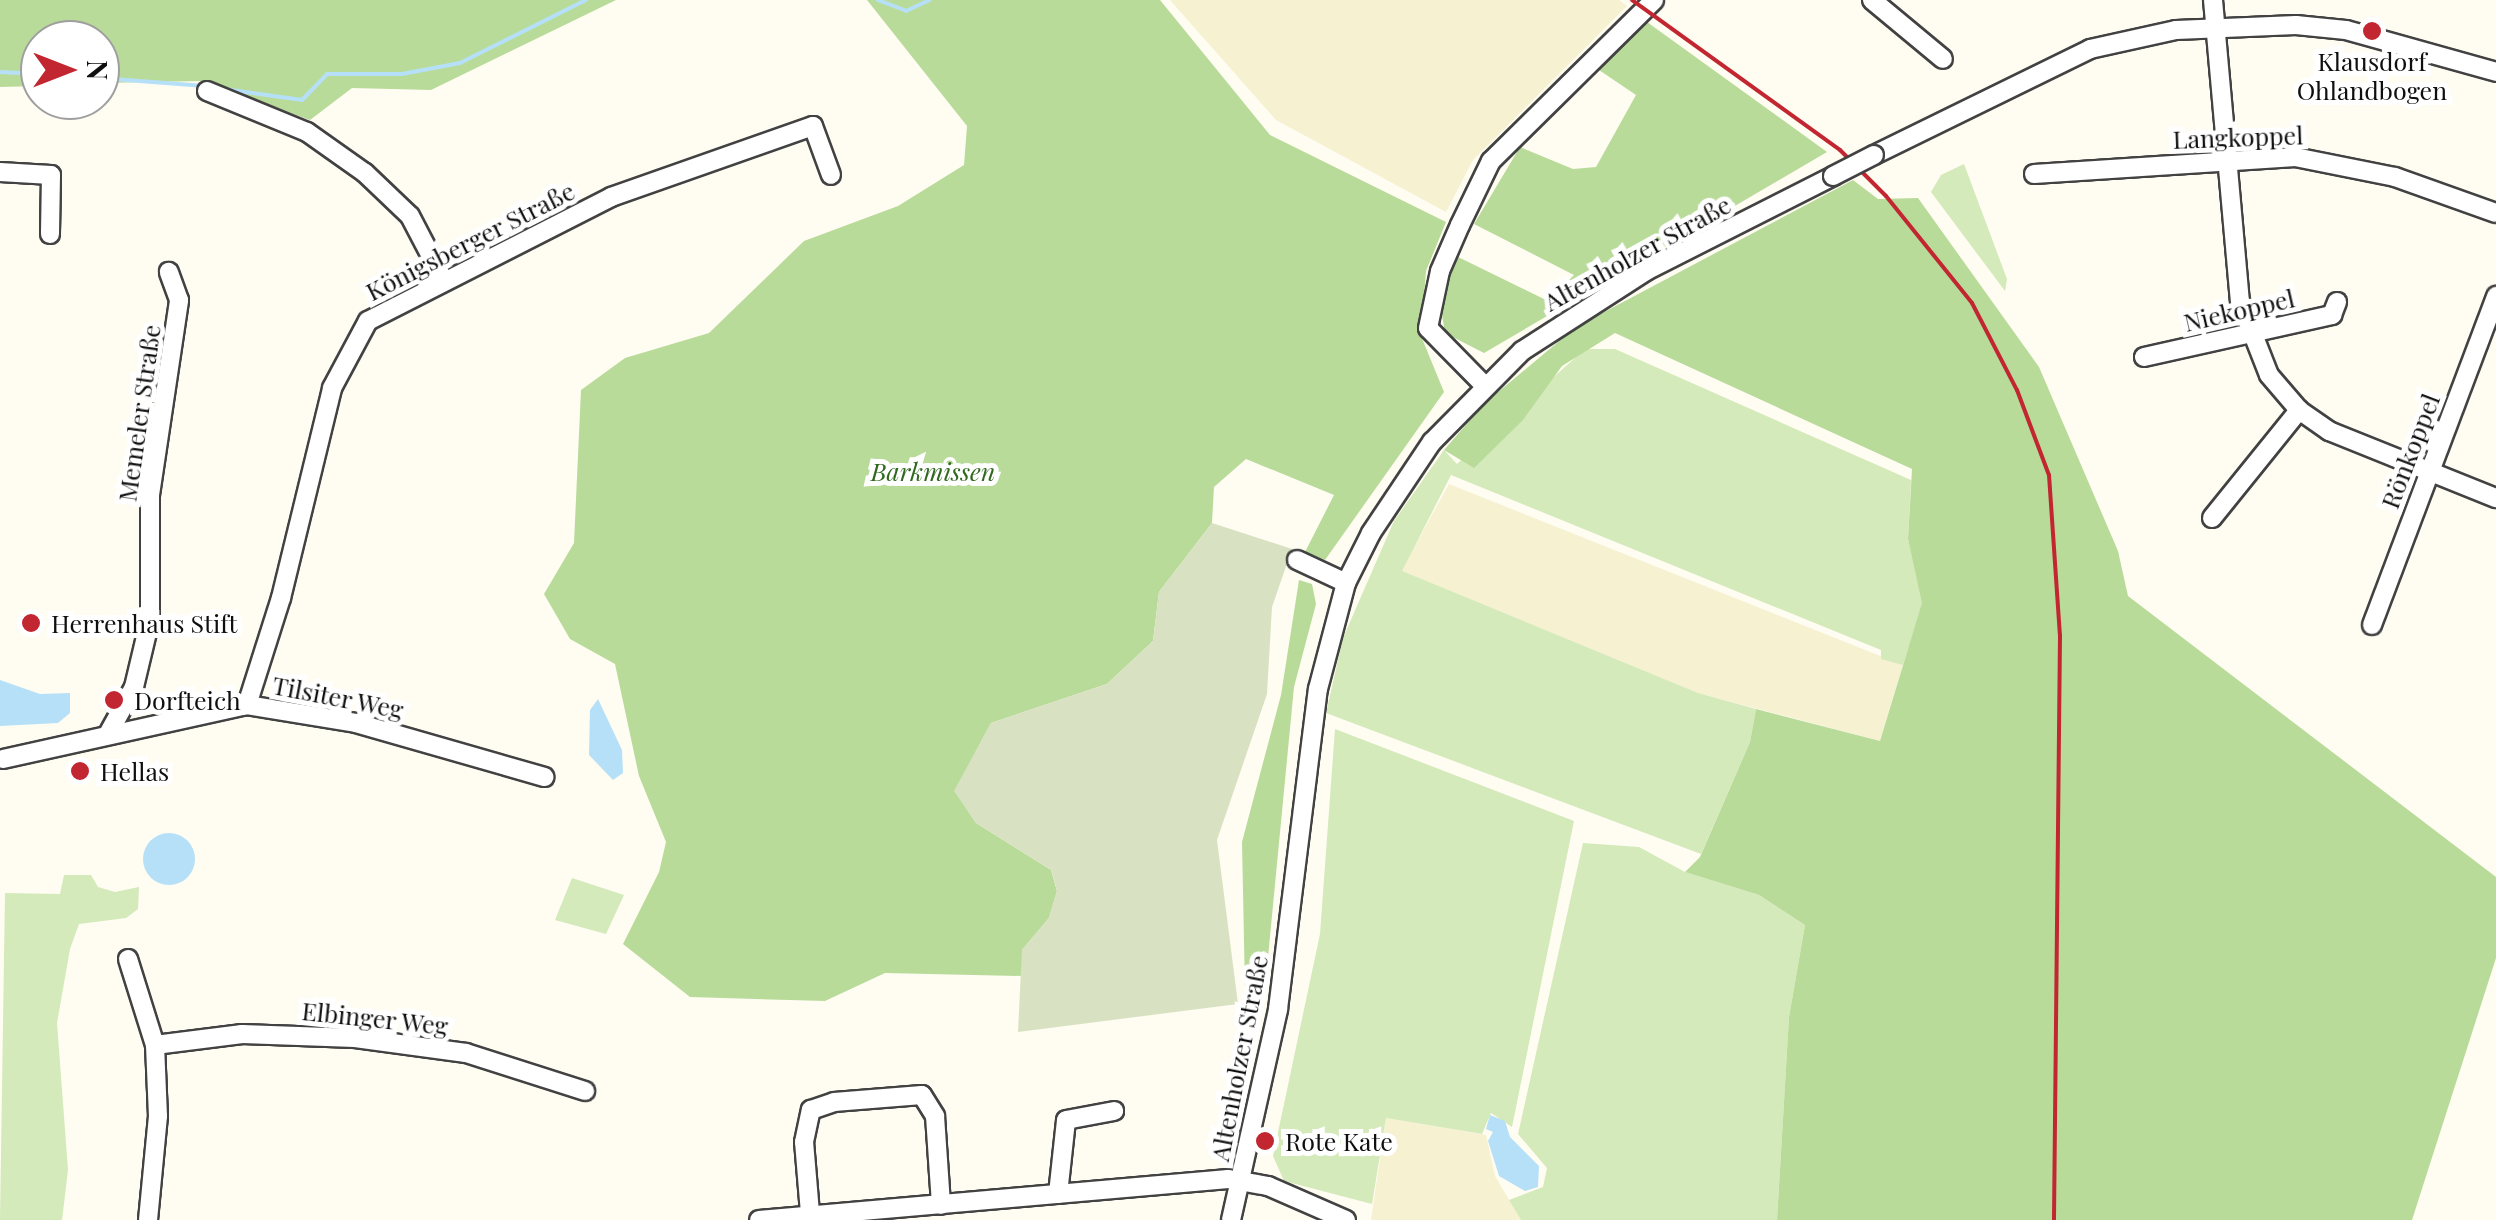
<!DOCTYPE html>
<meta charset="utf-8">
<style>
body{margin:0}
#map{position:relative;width:2496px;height:1220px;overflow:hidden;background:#fffcf2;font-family:"Playfair Display",serif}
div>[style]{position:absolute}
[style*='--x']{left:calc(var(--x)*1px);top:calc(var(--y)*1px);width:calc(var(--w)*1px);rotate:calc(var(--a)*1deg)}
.farmland>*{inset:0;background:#f5f1d1}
.green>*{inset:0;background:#d4eaba}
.forest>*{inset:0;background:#b9db9a}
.cemetery>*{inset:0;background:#d8e2c2}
.water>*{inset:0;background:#b6e0f7}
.round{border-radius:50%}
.stream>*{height:4px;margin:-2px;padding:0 2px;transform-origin:2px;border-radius:2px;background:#b6e0f7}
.roads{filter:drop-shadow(2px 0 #424242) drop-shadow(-2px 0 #424242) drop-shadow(0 2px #424242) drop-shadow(0 -2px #424242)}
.minor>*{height:18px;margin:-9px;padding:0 9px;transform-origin:9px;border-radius:9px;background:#fff}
.rail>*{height:4px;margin:-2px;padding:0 2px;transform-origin:2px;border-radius:2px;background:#c12631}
.bridges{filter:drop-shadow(2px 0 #424242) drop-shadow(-2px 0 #424242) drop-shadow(0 2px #424242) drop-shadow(0 -2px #424242)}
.minor-bridge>*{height:18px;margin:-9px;padding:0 9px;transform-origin:9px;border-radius:9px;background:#fff}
.dots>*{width:28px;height:28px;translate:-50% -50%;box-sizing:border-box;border:5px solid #fff;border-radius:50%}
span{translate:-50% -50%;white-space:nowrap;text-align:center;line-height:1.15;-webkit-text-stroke:10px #fff;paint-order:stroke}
.poi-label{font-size:25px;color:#0f0f0f}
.left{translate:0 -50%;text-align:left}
.street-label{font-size:25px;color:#0f0f0f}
.park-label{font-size:25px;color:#30681e;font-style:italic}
.north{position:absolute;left:20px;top:20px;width:100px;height:100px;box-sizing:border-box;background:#fff;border:2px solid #9f9f9f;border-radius:50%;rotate:90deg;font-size:28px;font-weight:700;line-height:40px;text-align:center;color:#0f0f0f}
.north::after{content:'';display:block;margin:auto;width:35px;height:45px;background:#c12631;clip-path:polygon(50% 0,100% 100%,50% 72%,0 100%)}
</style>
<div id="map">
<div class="farmland">
<i style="clip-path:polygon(1170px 0,1619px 0,1627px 6px,1473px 160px,1446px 212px,1276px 120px)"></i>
<i style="clip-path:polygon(1449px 484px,1903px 665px,1880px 741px,1698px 693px,1401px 571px)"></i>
<i style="clip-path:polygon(1386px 1118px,1486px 1135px,1495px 1176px,1521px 1220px,1371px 1220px)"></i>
</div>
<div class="green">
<i style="clip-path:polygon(1964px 164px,2007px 279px,2005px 291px,1931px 192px,1941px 175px)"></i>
<i style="clip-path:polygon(1585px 349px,1615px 349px,1911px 480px,1908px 539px,1923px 603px,1903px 665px,1881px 659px,1881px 650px,1451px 475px,1402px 571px,1698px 693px,1756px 709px,1750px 742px,1701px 854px,1326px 713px,1343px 638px,1394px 521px,1444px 450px,1457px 464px)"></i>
<i style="clip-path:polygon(1335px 729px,1574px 821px,1512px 1127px,1491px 1113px,1482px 1134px,1386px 1118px,1372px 1204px,1284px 1181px,1273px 1156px,1320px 934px)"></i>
<i style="clip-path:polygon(1583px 843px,1639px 847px,1685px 872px,1759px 895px,1805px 925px,1789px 1017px,1777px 1220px,1521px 1220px,1509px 1200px,1543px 1187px,1547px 1168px,1518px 1134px)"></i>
<i style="clip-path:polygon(64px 875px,91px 875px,98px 887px,115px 892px,139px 887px,138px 909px,126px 918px,79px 924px,70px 949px,57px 1023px,68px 1170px,62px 1220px,0 1220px,5px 893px,60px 894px)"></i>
<i style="clip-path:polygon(572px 878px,624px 895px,606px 934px,555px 920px)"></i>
</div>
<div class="forest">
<i style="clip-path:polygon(0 0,616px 0,431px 90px,352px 88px,310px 120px,204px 81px,100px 83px,100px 40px,40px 40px,40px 86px,0 87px)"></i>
<i style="clip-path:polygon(867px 0,1160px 0,1270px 135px,1446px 222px,1426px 271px,1421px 336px,1444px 392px,1325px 560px,1305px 552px,1334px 495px,1246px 459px,1214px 487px,1212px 523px,1159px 592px,1153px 641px,1107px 684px,991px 723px,955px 791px,976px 823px,1051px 870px,1057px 891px,1049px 918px,1022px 950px,1022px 976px,885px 973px,825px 1001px,690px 997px,623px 944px,659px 872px,666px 842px,639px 776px,615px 664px,570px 639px,544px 594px,574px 543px,581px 390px,625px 358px,709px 333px,804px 241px,898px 206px,964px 165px,967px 126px)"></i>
<i style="clip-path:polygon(1647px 22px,1827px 152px,1484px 353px,1445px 333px,1440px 303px,1454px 255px,1548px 301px,1574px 275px,1474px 224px,1520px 147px,1573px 169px,1596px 167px,1636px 95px,1599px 70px)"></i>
<i style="clip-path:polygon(1853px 180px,1878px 199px,1918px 198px,2039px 367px,2118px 551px,2128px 596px,2496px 877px,2496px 958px,2412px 1220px,1777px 1220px,1789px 1017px,1805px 925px,1759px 895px,1685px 872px,1700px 857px,1750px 742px,1756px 709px,1880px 741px,1922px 603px,1908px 539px,1912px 469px,1615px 333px,1562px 366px,1523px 420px,1474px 468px,1444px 450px,1485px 403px,1576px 327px)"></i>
<i style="clip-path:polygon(1299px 580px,1312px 584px,1316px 604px,1294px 687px,1264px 999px,1245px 991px,1242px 842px,1281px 695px)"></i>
</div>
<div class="cemetery">
<i style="clip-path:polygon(1212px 523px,1292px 549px,1272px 607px,1267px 694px,1217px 840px,1238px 1004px,1018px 1032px,1022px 950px,1049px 918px,1057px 890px,1051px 870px,976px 823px,954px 791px,991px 723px,1107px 684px,1153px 641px,1159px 592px)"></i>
</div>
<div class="water">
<i style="clip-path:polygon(0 680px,40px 694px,70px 693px,70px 713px,58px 723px,0 726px)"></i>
<i style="clip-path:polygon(598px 699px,622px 750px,623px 773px,613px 780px,589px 755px,590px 710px)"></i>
<i class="round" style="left:143px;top:833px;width:52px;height:52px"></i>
<i style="clip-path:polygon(1490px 1115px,1505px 1121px,1510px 1137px,1539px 1166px,1538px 1187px,1525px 1191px,1499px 1176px,1488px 1141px,1493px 1132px,1486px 1129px)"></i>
</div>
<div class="stream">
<i style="--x:878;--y:0;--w:30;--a:21"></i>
<i style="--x:906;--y:11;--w:26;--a:-25"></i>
<i style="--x:0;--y:72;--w:40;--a:2.9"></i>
<i style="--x:100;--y:78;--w:105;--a:4.4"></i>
<i style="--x:224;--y:89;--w:79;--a:8"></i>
<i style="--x:302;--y:100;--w:36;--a:-46"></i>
<i style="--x:327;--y:74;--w:75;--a:0"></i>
<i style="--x:402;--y:74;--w:59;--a:-10.7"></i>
<i style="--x:460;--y:63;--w:141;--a:-26.6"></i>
</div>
<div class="roads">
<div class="minor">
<i style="--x:1872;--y:0;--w:92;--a:39.7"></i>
<i style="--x:2213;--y:0;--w:302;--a:84.9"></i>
<i style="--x:2240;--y:301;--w:79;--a:68.6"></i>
<i style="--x:2269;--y:375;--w:46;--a:49.4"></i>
<i style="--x:2299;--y:410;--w:37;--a:35"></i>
<i style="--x:2329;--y:431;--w:180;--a:21.9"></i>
<i style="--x:207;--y:91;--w:108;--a:22.3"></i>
<i style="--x:307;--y:132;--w:71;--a:35.3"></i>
<i style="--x:365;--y:173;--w:62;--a:43.7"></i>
<i style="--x:410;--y:216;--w:71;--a:62.4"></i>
<i style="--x:1874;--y:155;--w:241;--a:-26.1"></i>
<i style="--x:2090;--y:49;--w:88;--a:-12.5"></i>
<i style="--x:2176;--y:30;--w:120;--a:-2.4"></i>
<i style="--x:2296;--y:25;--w:50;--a:5.7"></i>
<i style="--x:2346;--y:30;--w:156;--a:15.6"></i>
<i style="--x:0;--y:172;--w:51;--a:3.4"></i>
<i style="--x:51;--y:175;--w:59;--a:91"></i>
<i style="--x:2034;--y:174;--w:262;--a:-3.7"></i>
<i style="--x:2295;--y:157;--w:102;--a:11.3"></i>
<i style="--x:2395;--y:177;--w:107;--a:19.6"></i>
<i style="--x:2144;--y:357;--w:193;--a:-12.6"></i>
<i style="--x:2332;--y:315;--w:14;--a:-69"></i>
<i style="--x:1483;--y:384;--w:78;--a:-134.5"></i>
<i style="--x:1428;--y:328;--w:58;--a:-78.1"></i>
<i style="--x:1440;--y:271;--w:50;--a:-66.5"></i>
<i style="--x:1460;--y:225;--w:71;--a:-64.2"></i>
<i style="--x:1491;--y:161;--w:229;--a:-44.6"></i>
<i style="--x:2212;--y:518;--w:139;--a:-51.1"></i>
<i style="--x:1297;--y:560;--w:54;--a:25.1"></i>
<i style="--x:2372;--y:625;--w:352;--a:-69.3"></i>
<i style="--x:247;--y:705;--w:112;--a:-72.4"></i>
<i style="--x:281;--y:598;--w:216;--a:-76.3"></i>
<i style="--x:332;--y:388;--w:76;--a:-61.8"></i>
<i style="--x:368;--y:321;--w:273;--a:-27"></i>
<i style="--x:611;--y:197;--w:214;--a:-19.4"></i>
<i style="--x:813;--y:126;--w:52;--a:69.8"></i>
<i style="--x:108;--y:734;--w:54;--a:-61"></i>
<i style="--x:134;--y:687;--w:69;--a:-76.6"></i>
<i style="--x:150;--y:620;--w:125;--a:-90"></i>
<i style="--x:150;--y:495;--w:197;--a:-81.5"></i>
<i style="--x:179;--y:300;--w:30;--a:-110"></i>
<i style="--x:3;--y:759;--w:250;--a:-12.5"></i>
<i style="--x:247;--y:705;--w:110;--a:9.4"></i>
<i style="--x:356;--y:723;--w:196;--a:16"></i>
<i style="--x:128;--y:959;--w:90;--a:72.6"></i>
<i style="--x:155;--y:1045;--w:71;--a:87.6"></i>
<i style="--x:158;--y:1116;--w:104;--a:95.5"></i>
<i style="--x:155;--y:1045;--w:88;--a:-7.2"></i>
<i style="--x:242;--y:1034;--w:113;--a:2"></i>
<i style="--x:355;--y:1038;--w:112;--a:7.7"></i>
<i style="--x:466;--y:1053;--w:125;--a:17.7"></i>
<i style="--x:1058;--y:1194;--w:74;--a:-83.8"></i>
<i style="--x:1066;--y:1120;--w:49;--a:-10.6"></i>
<i style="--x:810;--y:1213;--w:71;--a:-94.8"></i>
<i style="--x:804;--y:1142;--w:33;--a:-78"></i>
<i style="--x:811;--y:1110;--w:24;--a:-19"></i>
<i style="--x:834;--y:1102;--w:88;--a:-4.5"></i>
<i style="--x:922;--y:1095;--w:25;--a:58"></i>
<i style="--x:935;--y:1116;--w:89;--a:86.1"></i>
<i style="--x:759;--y:1220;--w:471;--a:-5"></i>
<i style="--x:1228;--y:1179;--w:41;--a:9.9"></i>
<i style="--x:1268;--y:1186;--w:85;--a:23.6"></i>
<i style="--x:1231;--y:1220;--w:216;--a:-77.4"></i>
<i style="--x:1278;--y:1009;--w:322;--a:-82.9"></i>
<i style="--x:1318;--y:689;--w:110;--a:-75.2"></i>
<i style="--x:1346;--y:583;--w:56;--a:-63.4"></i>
<i style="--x:1371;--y:533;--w:110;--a:-56.2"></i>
<i style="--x:1432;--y:442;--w:128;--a:-45.3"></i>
<i style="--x:1522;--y:351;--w:148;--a:-32.8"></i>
<i style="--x:1646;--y:271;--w:210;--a:-26.9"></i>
</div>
</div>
<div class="rail">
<i style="--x:1632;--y:0;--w:256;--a:35.8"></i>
<i style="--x:1840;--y:150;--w:65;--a:45"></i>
<i style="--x:1886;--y:196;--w:137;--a:51.2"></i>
<i style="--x:1972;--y:303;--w:98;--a:62.7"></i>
<i style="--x:2017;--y:390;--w:91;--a:69.4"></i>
<i style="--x:2049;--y:475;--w:160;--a:86.1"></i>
<i style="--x:2060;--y:635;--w:585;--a:90.59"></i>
</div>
<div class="bridges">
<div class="minor-bridge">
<i style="--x:1833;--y:176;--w:46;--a:-27.1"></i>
</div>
</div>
<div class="dots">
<i style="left:2372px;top:31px;background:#c12631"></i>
<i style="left:31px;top:623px;background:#c12631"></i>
<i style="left:114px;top:700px;background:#c12631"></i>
<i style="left:80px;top:771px;background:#c12631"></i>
<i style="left:1265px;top:1141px;background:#c12631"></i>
</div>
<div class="poi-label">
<span style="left:2372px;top:76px">Klausdorf<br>Ohlandbogen</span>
<span class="left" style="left:51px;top:623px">Herrenhaus Stift</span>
<span class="left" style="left:134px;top:700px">Dorfteich</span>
<span class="left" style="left:100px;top:771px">Hellas</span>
<span class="left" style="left:1285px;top:1141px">Rote Kate</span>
</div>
<div class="street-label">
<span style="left:2238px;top:137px;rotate:-2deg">Langkoppel</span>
<span style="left:470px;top:241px;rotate:-27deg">Königsberger Straße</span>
<span style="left:1637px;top:253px;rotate:-29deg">Altenholzer Straße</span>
<span style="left:2239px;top:310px;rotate:-13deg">Niekoppel</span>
<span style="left:139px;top:413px;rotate:-82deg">Memeler Straße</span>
<span style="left:2410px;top:451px;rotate:-69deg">Rönkoppel</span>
<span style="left:338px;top:697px;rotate:11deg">Tilsiter Weg</span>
<span style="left:375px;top:1018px;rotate:6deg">Elbinger Weg</span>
<span style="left:1239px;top:1058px;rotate:-79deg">Altenholzer Straße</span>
</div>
<div class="park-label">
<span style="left:933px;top:471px">Barkmissen</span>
</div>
<div class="north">N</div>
</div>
